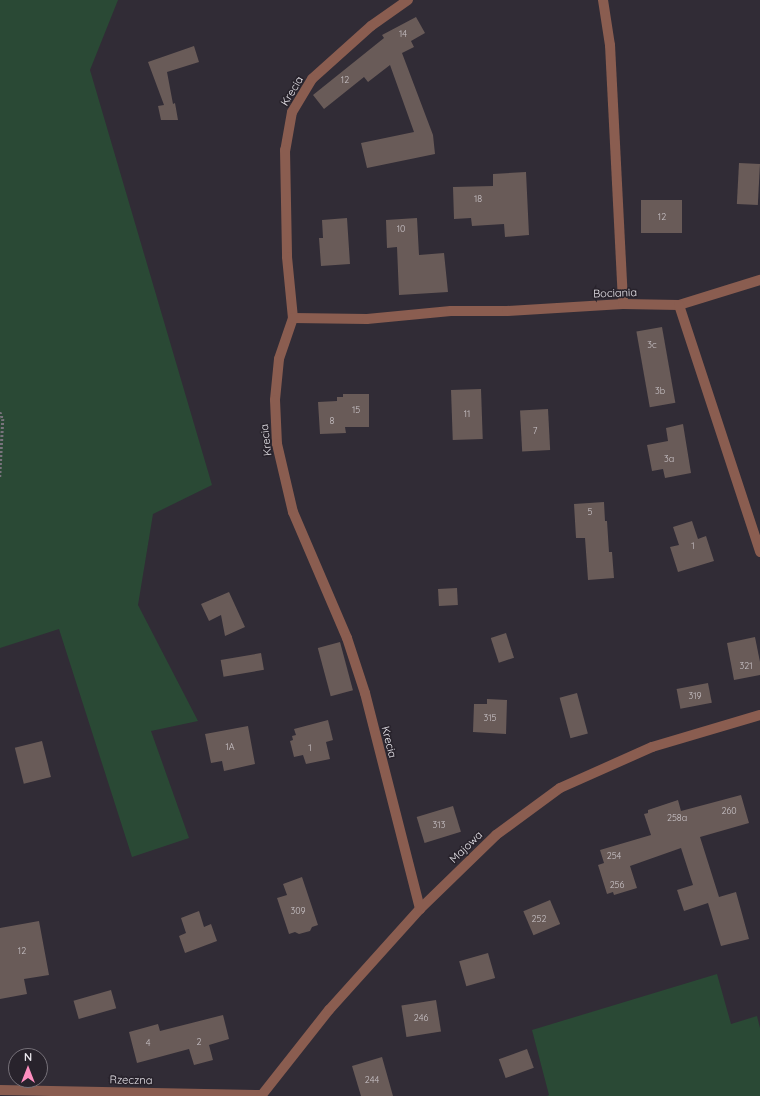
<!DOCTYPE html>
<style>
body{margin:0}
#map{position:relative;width:760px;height:1096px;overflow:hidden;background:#312c36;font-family:Quicksand,sans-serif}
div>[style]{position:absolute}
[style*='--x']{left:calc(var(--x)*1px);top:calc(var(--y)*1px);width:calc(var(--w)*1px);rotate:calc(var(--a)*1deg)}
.green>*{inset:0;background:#2a4935}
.building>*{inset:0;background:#695b58;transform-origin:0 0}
.path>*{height:2.5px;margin-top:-1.25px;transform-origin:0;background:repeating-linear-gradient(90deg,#78737c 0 2px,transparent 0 4px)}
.service>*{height:10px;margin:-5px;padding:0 5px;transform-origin:5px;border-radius:5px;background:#8a5d50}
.minor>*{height:10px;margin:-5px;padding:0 5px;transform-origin:5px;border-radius:5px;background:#8a5d50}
span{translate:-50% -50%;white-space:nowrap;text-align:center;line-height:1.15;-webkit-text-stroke:3.5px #28232c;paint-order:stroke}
.number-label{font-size:9px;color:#cac4c8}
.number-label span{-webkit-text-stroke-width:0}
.street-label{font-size:11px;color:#eae7ed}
.north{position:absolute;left:8px;top:1048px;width:40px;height:40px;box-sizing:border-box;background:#28232c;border:1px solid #767179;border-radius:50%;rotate:0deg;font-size:11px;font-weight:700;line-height:16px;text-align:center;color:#eae7ed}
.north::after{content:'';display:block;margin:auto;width:14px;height:18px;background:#fd8ebf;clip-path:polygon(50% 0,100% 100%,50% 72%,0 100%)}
</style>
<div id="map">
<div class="green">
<i style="clip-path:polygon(0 0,118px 0,90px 70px,212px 485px,153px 514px,138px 605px,198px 721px,151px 731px,189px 838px,132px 857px,59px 629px,0 648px)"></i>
<i style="clip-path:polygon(717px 974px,731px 1024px,757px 1016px,760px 1028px,760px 1096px,547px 1096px,549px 1095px,532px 1030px)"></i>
</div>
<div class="building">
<i style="clip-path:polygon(416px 17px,425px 33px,411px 41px,414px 47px,402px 53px,433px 135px,435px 154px,367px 168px,361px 143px,414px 132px,390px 65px,368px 82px,364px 77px,324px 109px,313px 95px,384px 38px,382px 35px)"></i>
<i style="clip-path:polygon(194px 46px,199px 62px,167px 72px,173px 104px,175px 103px,178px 120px,161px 120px,158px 106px,164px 105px,148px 62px)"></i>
<i style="left:739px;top:163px;width:21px;height:41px;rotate:3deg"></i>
<i style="clip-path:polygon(526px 172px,529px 235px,505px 237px,504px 224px,472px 226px,471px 218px,454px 219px,453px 187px,493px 186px,493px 174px)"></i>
<i style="left:641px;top:200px;width:41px;height:33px"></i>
<i style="clip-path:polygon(347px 218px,350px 264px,321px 266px,319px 238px,323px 238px,322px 220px)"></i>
<i style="clip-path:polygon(417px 218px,419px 255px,444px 253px,448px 292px,399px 295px,397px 247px,387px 248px,386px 220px)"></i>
<i style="left:662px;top:327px;width:77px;height:26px;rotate:80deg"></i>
<i style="left:481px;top:389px;width:50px;height:30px;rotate:88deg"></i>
<i style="clip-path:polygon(343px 394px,369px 394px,369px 427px,345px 427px,346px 433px,320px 434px,318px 402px,337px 401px,337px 397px,343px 397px)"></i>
<i style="left:548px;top:409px;width:41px;height:28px;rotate:87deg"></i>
<i style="clip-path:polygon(683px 424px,691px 473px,665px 478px,663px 469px,652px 471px,647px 445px,668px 441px,666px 428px)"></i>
<i style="clip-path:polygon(604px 502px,605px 521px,607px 521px,609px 552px,612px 552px,614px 578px,588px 580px,585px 538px,576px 538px,574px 504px)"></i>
<i style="clip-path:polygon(692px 521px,698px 539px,706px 536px,714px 561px,678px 572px,670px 547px,679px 545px,673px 527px)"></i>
<i style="left:457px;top:588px;width:17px;height:19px;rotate:87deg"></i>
<i style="clip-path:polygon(229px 592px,245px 627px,225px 636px,221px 615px,209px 621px,201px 604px)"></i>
<i style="left:506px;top:633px;width:26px;height:16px;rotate:72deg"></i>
<i style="clip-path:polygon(755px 637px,760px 662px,760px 675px,734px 680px,727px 643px)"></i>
<i style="left:340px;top:642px;width:50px;height:23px;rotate:75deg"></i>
<i style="left:261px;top:653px;width:17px;height:41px;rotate:80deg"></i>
<i style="left:708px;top:683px;width:20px;height:32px;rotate:79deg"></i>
<i style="left:577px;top:693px;width:42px;height:18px;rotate:75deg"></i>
<i style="clip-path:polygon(487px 699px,507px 700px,506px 734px,473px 732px,474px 704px,487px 704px)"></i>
<i style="clip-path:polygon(328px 720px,333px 740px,326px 742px,330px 759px,306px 764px,303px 755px,294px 757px,290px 741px,293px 740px,292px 736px,296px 735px,294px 729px)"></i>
<i style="clip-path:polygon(248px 726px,255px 764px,224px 771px,222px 761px,211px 763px,205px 734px)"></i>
<i style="left:42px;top:741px;width:37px;height:28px;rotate:76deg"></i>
<i style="clip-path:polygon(741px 795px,749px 823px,700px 837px,719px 897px,736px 892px,749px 939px,721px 946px,708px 903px,684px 911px,677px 890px,693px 885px,681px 848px,630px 866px,637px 888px,614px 895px,613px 892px,607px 894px,598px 865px,604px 863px,600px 850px,651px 835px,644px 814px,648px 813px,648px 810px,678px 800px,681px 811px)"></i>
<i style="left:453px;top:806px;width:27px;height:38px;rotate:73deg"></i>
<i style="clip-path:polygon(302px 877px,318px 925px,312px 927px,310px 931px,299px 934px,295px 932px,289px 934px,277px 898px,287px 895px,283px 884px)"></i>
<i style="left:550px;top:900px;width:26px;height:29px;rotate:67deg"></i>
<i style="clip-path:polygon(199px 911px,204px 927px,211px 924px,217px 941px,185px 953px,179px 936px,186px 933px,181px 918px)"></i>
<i style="clip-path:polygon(39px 921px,49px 975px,24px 979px,27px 994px,0 999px,0 928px)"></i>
<i style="left:488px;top:953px;width:26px;height:30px;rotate:74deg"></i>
<i style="left:111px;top:990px;width:19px;height:39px;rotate:74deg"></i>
<i style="left:436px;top:1000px;width:32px;height:35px;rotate:81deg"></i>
<i style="clip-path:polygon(223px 1015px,229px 1039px,209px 1045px,213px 1060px,194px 1065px,189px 1049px,137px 1063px,129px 1032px,158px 1024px,160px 1031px)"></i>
<i style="left:527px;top:1049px;width:20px;height:30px;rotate:70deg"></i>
<i style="clip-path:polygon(382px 1057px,393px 1096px,361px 1096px,352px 1066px)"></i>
</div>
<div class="path">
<i style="--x:0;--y:412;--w:8;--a:67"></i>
<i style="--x:3;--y:419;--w:58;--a:93"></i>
</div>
<div class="service">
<i style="--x:603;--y:0;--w:46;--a:81.2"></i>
<i style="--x:610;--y:45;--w:259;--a:87.1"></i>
<i style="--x:679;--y:305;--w:85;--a:-17.2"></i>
</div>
<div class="minor">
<i style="--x:408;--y:0;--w:45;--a:144.9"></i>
<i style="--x:371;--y:26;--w:79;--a:138.1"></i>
<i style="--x:312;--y:79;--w:39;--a:121"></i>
<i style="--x:292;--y:112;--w:39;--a:100"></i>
<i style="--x:285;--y:150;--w:107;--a:88.9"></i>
<i style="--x:287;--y:257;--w:61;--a:84.4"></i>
<i style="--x:293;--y:318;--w:43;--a:108.9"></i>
<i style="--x:279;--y:359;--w:41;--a:95.6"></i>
<i style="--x:275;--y:400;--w:44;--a:87.4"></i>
<i style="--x:277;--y:444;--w:70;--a:76.8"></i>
<i style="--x:293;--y:512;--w:137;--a:66.8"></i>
<i style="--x:347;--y:638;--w:58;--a:71.9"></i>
<i style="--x:365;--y:693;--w:223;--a:75.7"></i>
<i style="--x:293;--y:318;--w:74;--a:0.8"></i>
<i style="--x:367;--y:319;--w:84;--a:-5.4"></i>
<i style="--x:451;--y:311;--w:56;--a:0"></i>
<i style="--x:507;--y:311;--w:116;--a:-3.5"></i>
<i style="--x:623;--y:304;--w:56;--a:1"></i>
<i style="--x:679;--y:305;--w:260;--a:71.8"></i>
<i style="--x:0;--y:1090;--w:261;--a:1.1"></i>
<i style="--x:261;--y:1096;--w:110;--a:-51.7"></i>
<i style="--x:329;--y:1010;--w:136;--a:-48"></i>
<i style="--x:420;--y:909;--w:106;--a:-44.2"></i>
<i style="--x:496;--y:835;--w:79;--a:-36.3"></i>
<i style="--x:560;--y:788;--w:101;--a:-24"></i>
<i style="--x:652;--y:747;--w:113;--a:-16.5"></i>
</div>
<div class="number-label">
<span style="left:403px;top:34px">14</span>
<span style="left:345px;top:80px">12</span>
<span style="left:478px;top:199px">18</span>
<span style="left:662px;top:217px">12</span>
<span style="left:401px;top:229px">10</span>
<span style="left:652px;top:345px">3c</span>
<span style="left:660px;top:391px">3b</span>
<span style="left:356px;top:410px">15</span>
<span style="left:467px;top:414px">11</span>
<span style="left:332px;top:421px">8</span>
<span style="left:535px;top:431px">7</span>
<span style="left:669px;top:459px">3a</span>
<span style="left:590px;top:512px">5</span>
<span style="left:693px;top:546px">1</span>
<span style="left:746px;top:666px">321</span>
<span style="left:695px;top:696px">319</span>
<span style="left:490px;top:718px">315</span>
<span style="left:230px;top:747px">1A</span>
<span style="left:310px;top:748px">1</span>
<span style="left:729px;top:811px">260</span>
<span style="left:677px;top:818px">258a</span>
<span style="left:439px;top:825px">313</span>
<span style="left:614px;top:856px">254</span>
<span style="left:617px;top:885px">256</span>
<span style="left:298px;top:911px">309</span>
<span style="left:539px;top:919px">252</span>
<span style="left:22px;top:951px">12</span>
<span style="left:421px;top:1018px">246</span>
<span style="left:199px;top:1042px">2</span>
<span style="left:148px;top:1043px">4</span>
<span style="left:372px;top:1080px">244</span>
</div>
<div class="street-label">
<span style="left:292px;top:91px;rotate:-59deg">Krecia</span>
<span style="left:615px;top:293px;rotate:-2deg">Bociania</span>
<span style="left:266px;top:440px;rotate:-97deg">Krecia</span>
<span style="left:389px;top:742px;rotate:76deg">Krecia</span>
<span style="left:466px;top:847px;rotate:-44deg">Majowa</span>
<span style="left:131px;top:1080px;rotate:1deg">Rzeczna</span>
</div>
<div class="north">N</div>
</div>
